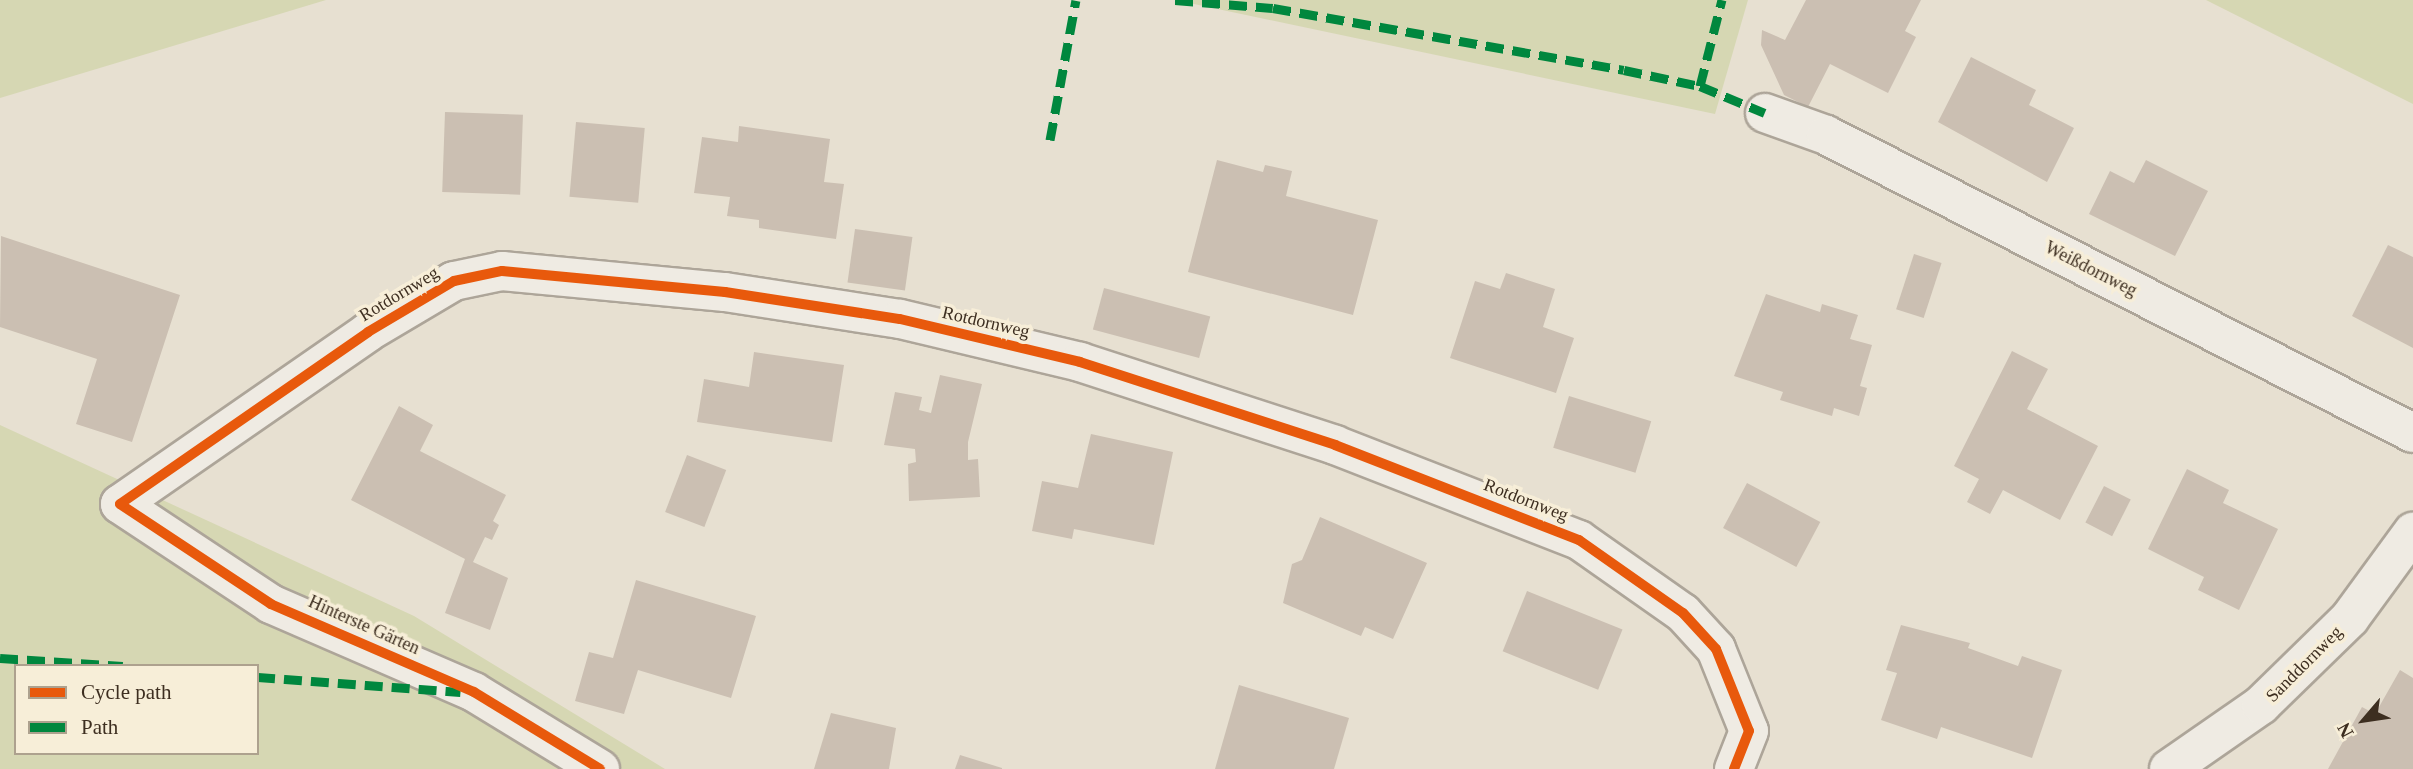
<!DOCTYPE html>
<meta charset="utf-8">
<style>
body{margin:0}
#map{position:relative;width:2413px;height:769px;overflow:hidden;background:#e7e0d1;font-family:Georgia,serif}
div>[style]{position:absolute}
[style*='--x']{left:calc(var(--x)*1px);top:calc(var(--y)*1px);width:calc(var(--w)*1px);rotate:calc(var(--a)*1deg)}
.green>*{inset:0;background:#d6d7b3}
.building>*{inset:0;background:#cbbfb2;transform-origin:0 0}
.roads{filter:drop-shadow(2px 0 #ada599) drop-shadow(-2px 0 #ada599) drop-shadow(0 2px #ada599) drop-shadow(0 -2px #ada599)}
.minor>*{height:38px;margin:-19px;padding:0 19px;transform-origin:19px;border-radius:19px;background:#efebe3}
.quiet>*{height:9px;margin-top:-4.5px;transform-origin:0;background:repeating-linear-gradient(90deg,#00873e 0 18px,transparent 0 27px)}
.cycleway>*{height:10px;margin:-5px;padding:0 5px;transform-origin:5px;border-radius:5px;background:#e8590c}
span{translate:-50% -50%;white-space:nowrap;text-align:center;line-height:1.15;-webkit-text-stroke:7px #f7eed8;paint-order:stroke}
.street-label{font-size:18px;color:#3d2e20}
.legend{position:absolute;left:14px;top:664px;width:245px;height:91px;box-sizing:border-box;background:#f7eed8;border:2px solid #ada18e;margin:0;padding:9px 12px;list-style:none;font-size:21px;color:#3d2e20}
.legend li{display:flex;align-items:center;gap:14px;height:35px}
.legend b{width:35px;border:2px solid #ada18e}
.north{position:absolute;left:2329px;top:685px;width:70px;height:70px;-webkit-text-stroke:5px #f7eed8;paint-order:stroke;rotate:241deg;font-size:19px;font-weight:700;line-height:28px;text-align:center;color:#3d2e20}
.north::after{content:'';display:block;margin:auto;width:24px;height:32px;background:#3d2e20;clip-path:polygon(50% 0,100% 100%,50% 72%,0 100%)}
</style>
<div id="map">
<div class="green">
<i style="clip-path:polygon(0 0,326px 0,0 98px)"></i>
<i style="clip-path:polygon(1175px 0,1748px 0,1715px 114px)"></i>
<i style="clip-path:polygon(2206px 0,2413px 0,2413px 104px)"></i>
<i style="clip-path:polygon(evenodd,0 425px,414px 616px,665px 769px,0 769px,0 425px,16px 666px,257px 666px,257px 753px,16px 753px,16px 666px)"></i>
</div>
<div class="building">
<i style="clip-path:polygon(1806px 0,1921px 0,1905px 31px,1916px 37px,1888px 93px,1830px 64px,1808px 107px,1784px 95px,1761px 45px,1762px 30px,1785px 40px)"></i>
<i style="clip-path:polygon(1971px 57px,2036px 90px,2029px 105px,2074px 128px,2047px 182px,1938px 122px)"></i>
<i style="left:445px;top:112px;width:78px;height:80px;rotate:2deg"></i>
<i style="left:576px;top:122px;width:69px;height:75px;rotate:5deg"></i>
<i style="clip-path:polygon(739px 126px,830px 139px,824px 182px,844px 184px,836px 239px,759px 228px,759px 220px,727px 216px,730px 197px,694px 193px,702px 137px,738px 142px)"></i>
<i style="clip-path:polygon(1217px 160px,1263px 172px,1265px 165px,1292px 171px,1286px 196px,1378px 220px,1353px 315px,1188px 272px)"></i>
<i style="clip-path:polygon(2146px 160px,2208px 191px,2175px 256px,2089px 214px,2110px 171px,2134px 183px)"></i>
<i style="left:855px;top:229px;width:58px;height:54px;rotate:8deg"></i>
<i style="clip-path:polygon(1px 236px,180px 295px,132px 442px,76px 424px,97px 359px,0 327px)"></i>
<i style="clip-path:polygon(2388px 245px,2413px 257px,2413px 348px,2352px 316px)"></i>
<i style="left:1914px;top:254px;width:29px;height:58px;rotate:18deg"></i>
<i style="clip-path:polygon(1506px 273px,1555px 289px,1543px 327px,1574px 338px,1556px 393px,1450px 358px,1475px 281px,1500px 289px)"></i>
<i style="left:1104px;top:288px;width:110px;height:43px;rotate:15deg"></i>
<i style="clip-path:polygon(1766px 294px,1820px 312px,1822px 304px,1858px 315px,1850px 339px,1872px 345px,1860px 386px,1867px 388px,1859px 416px,1834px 408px,1832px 416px,1780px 400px,1783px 392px,1734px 376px)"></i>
<i style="clip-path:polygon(2012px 351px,2048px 369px,2027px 409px,2098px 446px,2060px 520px,2003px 490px,1990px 514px,1967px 502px,1979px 479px,1954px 466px)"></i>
<i style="clip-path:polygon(754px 352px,844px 365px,832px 442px,697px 422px,704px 379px,749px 387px)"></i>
<i style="clip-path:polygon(940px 375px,982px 384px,968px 442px,968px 460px,978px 459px,980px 497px,909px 501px,908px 464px,916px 462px,915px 449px,884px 445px,895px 392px,922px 397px,919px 410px,931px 413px)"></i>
<i style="left:1569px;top:396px;width:86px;height:54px;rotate:17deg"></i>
<i style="clip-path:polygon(399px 406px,433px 425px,420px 451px,506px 495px,493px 521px,499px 525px,492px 540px,485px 537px,473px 562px,508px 578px,490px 630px,445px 613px,465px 559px,351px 500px)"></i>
<i style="clip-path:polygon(1091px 434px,1173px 452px,1154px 545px,1074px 529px,1072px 539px,1032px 531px,1042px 481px,1078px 488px)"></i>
<i style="left:687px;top:455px;width:42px;height:61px;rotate:21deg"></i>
<i style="clip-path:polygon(2187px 469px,2229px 490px,2223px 503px,2278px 529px,2239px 610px,2198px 590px,2204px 577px,2148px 549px)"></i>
<i style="left:1747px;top:483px;width:83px;height:51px;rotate:28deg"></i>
<i style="left:2104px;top:486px;width:30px;height:41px;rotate:27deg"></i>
<i style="clip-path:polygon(1320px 517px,1427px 563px,1393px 639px,1365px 627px,1361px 636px,1283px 603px,1292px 564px,1302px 560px)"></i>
<i style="clip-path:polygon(636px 580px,756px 616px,731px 698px,638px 670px,624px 714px,575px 701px,589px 652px,613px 658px)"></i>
<i style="left:1527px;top:591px;width:103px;height:65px;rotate:22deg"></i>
<i style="clip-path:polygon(1901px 625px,1970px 643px,1968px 648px,2018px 666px,2022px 656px,2062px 670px,2032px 758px,1941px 727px,1937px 739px,1881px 720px,1897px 673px,1886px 670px)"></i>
<i style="clip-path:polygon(2400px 670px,2413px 678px,2413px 769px,2328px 769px,2362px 707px,2375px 714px)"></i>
<i style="clip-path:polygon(1239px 685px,1349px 718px,1334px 769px,1215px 769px)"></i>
<i style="clip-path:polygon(831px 713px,896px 728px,889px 769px,814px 769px)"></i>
<i style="clip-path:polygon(960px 755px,1002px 768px,1002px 769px,955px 769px)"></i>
</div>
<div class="roads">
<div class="minor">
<i style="--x:1765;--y:113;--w:65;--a:19.8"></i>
<i style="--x:1826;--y:135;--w:658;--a:26.92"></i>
<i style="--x:600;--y:769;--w:148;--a:-148.6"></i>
<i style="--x:474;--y:692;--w:221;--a:-156.6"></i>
<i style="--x:271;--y:604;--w:181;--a:-146.5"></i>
<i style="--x:120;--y:504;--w:302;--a:-34.7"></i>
<i style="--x:368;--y:332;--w:100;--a:-30.7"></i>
<i style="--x:454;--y:281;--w:49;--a:-11.8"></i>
<i style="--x:502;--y:271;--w:224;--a:5.4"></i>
<i style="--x:725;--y:292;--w:177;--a:8.8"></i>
<i style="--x:900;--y:319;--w:185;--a:13.4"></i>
<i style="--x:1080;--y:362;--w:268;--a:18"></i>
<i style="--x:1335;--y:445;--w:262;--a:21.3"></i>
<i style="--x:1579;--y:540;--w:127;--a:35.1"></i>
<i style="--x:1683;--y:613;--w:49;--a:47.5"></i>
<i style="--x:1716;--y:649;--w:88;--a:68.1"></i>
<i style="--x:1749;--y:731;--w:41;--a:111.5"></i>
<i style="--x:2169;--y:769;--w:112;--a:-34.8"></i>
<i style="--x:2261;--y:705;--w:124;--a:-44.3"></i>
<i style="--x:2350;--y:618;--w:107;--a:-53.8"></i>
</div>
</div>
<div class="quiet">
<i style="--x:1175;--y:0;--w:98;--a:4.7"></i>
<i style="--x:1273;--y:8;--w:356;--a:10"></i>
<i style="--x:1624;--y:70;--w:78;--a:11.9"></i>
<i style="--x:1700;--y:86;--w:70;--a:22.6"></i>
<i style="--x:1700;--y:86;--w:89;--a:-75.7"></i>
<i style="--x:1050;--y:140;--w:142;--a:-79.5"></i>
<i style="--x:0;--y:658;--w:123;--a:3.7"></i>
<i style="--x:257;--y:677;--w:204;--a:4.2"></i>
</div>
<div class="cycleway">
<i style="--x:600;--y:769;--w:148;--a:-148.6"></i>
<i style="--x:474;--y:692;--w:221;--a:-156.6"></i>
<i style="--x:271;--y:604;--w:181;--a:-146.5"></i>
<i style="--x:120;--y:504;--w:302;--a:-34.7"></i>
<i style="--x:368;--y:332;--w:100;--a:-30.7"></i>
<i style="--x:454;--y:281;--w:49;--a:-11.8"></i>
<i style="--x:502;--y:271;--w:224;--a:5.4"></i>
<i style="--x:725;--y:292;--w:177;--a:8.8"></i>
<i style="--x:900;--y:319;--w:185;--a:13.4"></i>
<i style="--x:1080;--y:362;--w:268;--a:18"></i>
<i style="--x:1335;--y:445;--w:262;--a:21.3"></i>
<i style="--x:1579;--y:540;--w:127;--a:35.1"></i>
<i style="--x:1683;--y:613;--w:49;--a:47.5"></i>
<i style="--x:1716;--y:649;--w:88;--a:68.1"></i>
<i style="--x:1749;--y:731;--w:41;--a:111.5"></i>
</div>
<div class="street-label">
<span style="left:2091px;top:269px;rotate:27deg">Weißdornweg</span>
<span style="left:399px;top:294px;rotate:-31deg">Rotdornweg</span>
<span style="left:986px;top:322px;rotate:13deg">Rotdornweg</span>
<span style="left:1526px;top:500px;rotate:21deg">Rotdornweg</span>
<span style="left:364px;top:625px;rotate:24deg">Hinterste Gärten</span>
<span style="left:2304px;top:664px;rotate:-45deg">Sanddornweg</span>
</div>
<ul class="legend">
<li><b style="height:9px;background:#e8590c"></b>Cycle path</li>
<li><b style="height:9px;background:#00873e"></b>Path</li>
</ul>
<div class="north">N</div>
</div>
